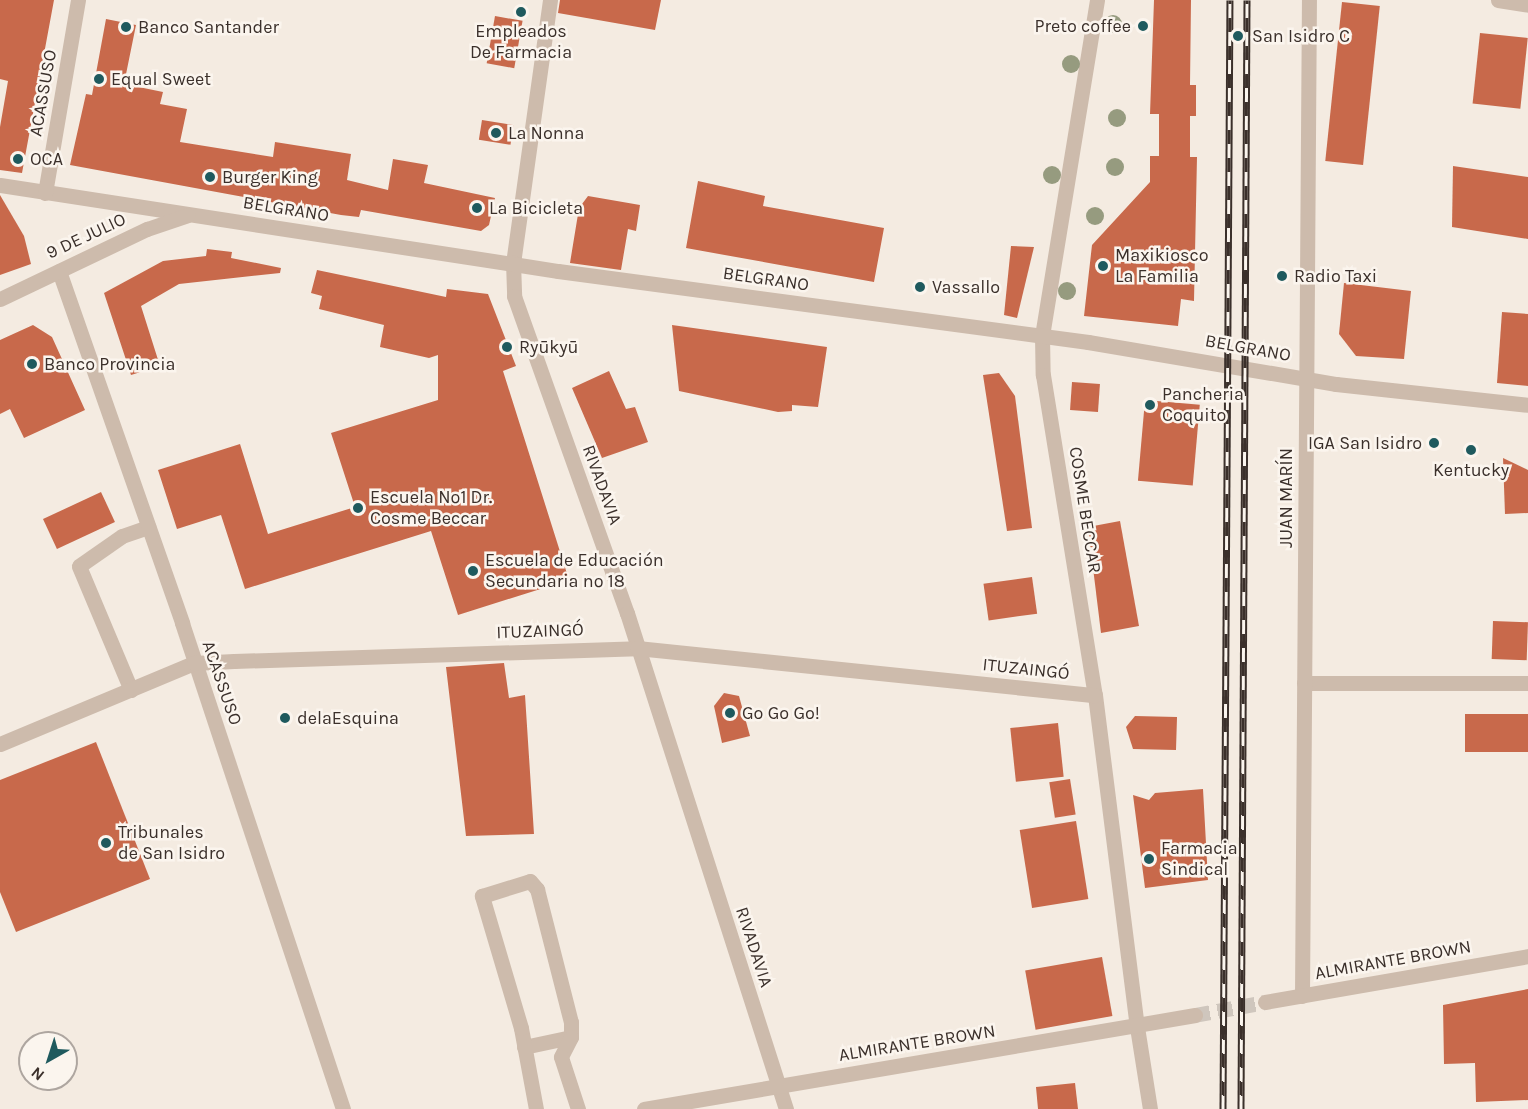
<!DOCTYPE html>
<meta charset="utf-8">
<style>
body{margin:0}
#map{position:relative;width:1528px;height:1109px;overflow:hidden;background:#f4ebe1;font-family:Karla,sans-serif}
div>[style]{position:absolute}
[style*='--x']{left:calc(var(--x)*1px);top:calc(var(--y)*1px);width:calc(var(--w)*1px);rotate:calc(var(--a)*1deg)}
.building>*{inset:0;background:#c8694b;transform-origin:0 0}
.minor-tunnel>*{height:15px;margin-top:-7.5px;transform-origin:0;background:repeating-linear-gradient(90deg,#cfc6bd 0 15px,transparent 0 23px)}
.service>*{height:15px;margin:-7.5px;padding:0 7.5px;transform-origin:7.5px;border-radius:7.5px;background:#cdbbac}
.minor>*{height:15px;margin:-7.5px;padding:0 7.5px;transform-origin:7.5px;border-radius:7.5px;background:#cdbbac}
.rail>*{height:7px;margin-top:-3.5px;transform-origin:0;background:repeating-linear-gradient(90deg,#fbf5ee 0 14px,#3b302b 0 28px);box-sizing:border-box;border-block:2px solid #3b302b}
.trees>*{width:18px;height:18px;margin:-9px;border-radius:50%;background:#969b7f}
.dots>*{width:16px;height:16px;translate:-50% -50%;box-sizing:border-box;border:3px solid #fbf5ee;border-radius:50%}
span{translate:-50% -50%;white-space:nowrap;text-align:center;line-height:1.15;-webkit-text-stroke:5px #fbf5ee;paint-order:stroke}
.poi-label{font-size:18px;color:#3b302b}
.right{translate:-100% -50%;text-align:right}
.left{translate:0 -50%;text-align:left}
.street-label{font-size:18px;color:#3b302b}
.north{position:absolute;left:18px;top:1031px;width:60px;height:60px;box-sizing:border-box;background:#fbf5ee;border:2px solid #aea6a0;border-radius:50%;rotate:219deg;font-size:16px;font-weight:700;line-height:24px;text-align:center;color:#3b302b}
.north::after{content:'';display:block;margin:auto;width:21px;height:27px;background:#1f5a5e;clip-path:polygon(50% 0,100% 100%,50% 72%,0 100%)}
</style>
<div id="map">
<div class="building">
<i style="clip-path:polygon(0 0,54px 0,22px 173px,0 170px,0 127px,8px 81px,0 79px)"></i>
<i style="clip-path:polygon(560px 0,661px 0,655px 30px,558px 13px)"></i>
<i style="clip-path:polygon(1154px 0,1191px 0,1190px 85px,1196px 85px,1196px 116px,1190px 116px,1190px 157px,1197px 157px,1194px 301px,1181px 299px,1178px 326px,1084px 316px,1092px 245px,1150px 182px,1150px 156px,1159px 156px,1159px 114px,1150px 114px)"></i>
<i style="left:1342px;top:2px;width:38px;height:160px;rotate:6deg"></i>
<i style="left:495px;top:16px;width:28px;height:48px;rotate:10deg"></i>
<i style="clip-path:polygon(106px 19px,136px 25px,124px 84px,163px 92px,160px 104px,187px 109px,180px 142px,273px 157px,275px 142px,351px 154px,347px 180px,388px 190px,393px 159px,428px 165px,424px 183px,495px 198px,489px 225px,481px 231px,361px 210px,359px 217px,341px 215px,70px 165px,86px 94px,92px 95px)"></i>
<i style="left:1480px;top:33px;width:48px;height:71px;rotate:6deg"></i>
<i style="left:482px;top:120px;width:32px;height:20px;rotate:9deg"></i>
<i style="clip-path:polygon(1453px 166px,1528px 177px,1528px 239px,1452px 227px)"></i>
<i style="clip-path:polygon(698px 181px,765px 196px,763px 206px,884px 228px,874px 282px,686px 248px)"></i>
<i style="clip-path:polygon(0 195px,24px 236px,31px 264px,0 275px)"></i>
<i style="clip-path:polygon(588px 196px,640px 205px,636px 231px,628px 229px,621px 270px,570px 263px,579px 208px)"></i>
<i style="clip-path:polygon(1011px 246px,1034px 247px,1017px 318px,1004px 315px)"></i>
<i style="clip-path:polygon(207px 249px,232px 252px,231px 258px,281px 268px,280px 273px,179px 284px,141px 306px,160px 366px,131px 375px,104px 293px,163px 261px,206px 256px)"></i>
<i style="clip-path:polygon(317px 270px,446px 297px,447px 289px,488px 294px,516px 366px,503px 371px,569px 580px,458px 615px,431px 531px,245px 589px,221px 515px,177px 529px,158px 470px,240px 444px,268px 534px,355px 507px,331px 433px,438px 400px,438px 355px,429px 358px,380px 347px,384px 325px,319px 309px,322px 296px,311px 293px)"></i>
<i style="clip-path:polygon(1344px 283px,1411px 291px,1404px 359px,1356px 356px,1339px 334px)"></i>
<i style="clip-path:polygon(1502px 312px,1528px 314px,1528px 386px,1497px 383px)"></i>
<i style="clip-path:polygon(33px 325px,52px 337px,85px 410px,24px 438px,10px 409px,0 414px,0 340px)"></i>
<i style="clip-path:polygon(672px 325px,827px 347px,818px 407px,792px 405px,792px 411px,778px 412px,679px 391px)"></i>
<i style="clip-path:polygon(609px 371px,626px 409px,635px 407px,648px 442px,602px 458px,572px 388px)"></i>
<i style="clip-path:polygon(999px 373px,1015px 396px,1032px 528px,1007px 531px,983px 375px)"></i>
<i style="left:1072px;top:382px;width:28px;height:28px;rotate:4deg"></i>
<i style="left:1145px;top:400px;width:55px;height:81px;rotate:5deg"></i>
<i style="clip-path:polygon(1503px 458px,1528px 470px,1528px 513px,1505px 514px)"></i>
<i style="left:101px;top:492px;width:33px;height:64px;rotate:65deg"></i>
<i style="clip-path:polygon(1120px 521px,1139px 626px,1101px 633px,1088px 527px)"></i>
<i style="left:1032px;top:577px;width:37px;height:49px;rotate:82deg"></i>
<i style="left:1493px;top:621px;width:35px;height:38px;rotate:2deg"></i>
<i style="clip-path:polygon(504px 663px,509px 698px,525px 695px,534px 834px,466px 836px,446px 667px)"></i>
<i style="clip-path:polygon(724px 693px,739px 696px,750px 736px,722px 743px,714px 706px)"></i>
<i style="left:1528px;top:714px;width:38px;height:63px;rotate:90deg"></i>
<i style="clip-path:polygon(1135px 716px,1177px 717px,1176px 750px,1133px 749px,1126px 727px)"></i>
<i style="left:1058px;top:723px;width:54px;height:48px;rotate:84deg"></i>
<i style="clip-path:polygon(96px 742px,150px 879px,16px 932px,0 892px,0 780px)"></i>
<i style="left:1070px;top:779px;width:36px;height:21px;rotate:81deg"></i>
<i style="clip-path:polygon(1203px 789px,1208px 880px,1145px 888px,1133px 795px,1149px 800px,1155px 793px)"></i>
<i style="left:1076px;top:821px;width:79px;height:57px;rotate:81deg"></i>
<i style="left:1102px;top:957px;width:60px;height:78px;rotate:80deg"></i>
<i style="clip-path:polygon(1528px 989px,1528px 1100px,1476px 1102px,1475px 1063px,1444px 1064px,1443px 1005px)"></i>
<i style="clip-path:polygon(1075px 1083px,1078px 1109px,1038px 1109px,1036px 1087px)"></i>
</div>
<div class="minor-tunnel">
<i style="--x:1195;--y:1015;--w:71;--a:-10.5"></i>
</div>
<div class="service">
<i style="--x:131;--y:690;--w:134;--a:-112.8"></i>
<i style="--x:79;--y:566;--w:52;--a:-34.9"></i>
<i style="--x:122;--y:536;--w:28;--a:-19"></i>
<i style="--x:1137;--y:1027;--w:83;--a:81"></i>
<i style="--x:524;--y:1047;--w:48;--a:-12"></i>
<i style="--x:536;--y:1109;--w:82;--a:-100.5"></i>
<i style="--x:521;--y:1028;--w:138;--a:-106.5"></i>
<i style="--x:482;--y:896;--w:50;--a:-17.4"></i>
<i style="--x:530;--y:881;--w:11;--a:49"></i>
<i style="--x:537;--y:889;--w:137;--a:75.7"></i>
<i style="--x:571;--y:1022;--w:15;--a:90"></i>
<i style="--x:571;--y:1037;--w:22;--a:117"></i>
<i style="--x:561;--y:1057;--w:55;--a:71.9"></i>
</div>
<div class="minor">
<i style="--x:550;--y:0;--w:265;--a:98"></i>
<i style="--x:513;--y:262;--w:34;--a:88"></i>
<i style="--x:514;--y:296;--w:337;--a:70.4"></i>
<i style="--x:627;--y:613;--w:521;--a:72.23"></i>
<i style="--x:1097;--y:0;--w:340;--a:99.3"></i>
<i style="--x:1042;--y:336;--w:39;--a:89"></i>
<i style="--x:1043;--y:375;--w:324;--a:80.8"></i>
<i style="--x:1095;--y:695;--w:335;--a:82.8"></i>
<i style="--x:1498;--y:0;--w:30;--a:9"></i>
<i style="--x:0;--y:185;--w:565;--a:8.76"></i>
<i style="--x:558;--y:271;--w:535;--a:7.63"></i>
<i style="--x:1088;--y:342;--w:252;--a:9.6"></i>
<i style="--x:1336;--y:384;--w:193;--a:6.2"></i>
<i style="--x:45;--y:193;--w:196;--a:-80.3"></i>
<i style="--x:59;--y:271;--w:373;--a:70.7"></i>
<i style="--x:182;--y:623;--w:512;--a:71.67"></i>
<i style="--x:0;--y:299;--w:163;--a:-25.5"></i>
<i style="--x:147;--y:229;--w:43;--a:-18.9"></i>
<i style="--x:1304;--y:683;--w:224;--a:0"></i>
<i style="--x:0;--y:744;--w:210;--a:-22.7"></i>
<i style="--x:194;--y:663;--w:40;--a:-2.9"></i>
<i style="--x:234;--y:661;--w:403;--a:-1.8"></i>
<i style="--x:637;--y:648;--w:460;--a:5.9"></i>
<i style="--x:1302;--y:996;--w:996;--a:-89.6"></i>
<i style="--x:1265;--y:1002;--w:267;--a:-9.9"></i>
<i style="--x:644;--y:1109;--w:559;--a:-9.68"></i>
</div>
<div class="rail">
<i style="--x:1223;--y:1109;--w:1109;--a:-89.64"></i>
<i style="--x:1241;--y:1109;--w:1109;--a:-89.69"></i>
</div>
<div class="trees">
<i style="left:1113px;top:24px"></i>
<i style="left:1071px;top:64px"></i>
<i style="left:1117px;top:118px"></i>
<i style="left:1115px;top:167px"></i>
<i style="left:1052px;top:175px"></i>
<i style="left:1095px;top:216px"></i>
<i style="left:1067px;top:291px"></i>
</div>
<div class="dots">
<i style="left:521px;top:12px;background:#1f5a5e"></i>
<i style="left:1143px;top:26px;background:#1f5a5e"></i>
<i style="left:126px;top:27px;background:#1f5a5e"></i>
<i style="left:1238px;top:36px;background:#1f5a5e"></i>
<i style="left:99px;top:79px;background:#1f5a5e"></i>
<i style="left:496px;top:133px;background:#1f5a5e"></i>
<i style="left:18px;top:159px;background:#1f5a5e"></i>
<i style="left:210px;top:177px;background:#1f5a5e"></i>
<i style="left:477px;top:208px;background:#1f5a5e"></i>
<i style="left:1103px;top:266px;background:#1f5a5e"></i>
<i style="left:1282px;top:276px;background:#1f5a5e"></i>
<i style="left:920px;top:287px;background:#1f5a5e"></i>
<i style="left:507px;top:347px;background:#1f5a5e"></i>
<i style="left:32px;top:364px;background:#1f5a5e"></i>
<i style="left:1150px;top:405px;background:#1f5a5e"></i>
<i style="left:1434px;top:443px;background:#1f5a5e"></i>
<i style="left:1471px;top:450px;background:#1f5a5e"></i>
<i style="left:358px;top:508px;background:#1f5a5e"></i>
<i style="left:473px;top:571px;background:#1f5a5e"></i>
<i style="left:730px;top:713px;background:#1f5a5e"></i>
<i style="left:285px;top:718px;background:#1f5a5e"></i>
<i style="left:106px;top:843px;background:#1f5a5e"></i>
<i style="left:1149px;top:859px;background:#1f5a5e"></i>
</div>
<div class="poi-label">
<span class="right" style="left:1131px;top:26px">Preto coffee</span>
<span class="left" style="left:138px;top:27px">Banco Santander</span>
<span style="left:521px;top:42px">Empleados<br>De Farmacia</span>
<span class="left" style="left:1252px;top:36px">San Isidro C</span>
<span class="left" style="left:111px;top:79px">Equal Sweet</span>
<span class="left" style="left:508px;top:133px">La Nonna</span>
<span class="left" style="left:30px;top:159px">OCA</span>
<span class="left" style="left:222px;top:177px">Burger King</span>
<span class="left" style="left:489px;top:208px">La Bicicleta</span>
<span class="left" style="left:1115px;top:266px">Maxikiosco<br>La Familia</span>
<span class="left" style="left:1294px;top:276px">Radio Taxi</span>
<span class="left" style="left:932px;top:287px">Vassallo</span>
<span class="left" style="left:519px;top:347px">Ryūkyū</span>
<span class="left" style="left:44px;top:364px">Banco Provincia</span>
<span class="left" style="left:1162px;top:405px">Pancheria<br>Coquito</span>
<span class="right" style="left:1422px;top:443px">IGA San Isidro</span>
<span style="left:1471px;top:470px">Kentucky</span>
<span class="left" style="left:370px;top:508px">Escuela Nº1 Dr.<br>Cosme Beccar</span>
<span class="left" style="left:485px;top:571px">Escuela de Educación<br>Secundaria nº 18</span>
<span class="left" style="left:742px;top:713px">Go Go Go!</span>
<span class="left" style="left:297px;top:718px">delaEsquina</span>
<span class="left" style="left:118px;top:843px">Tribunales<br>de San Isidro</span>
<span class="left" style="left:1161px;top:859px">Farmacia<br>Sindical</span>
</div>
<div class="street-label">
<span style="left:43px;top:93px;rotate:-80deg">ACASSUSO</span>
<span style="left:286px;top:209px;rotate:9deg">BELGRANO</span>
<span style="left:86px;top:236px;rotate:-25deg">9 DE JULIO</span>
<span style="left:766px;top:279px;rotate:8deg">BELGRANO</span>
<span style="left:1248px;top:348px;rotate:10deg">BELGRANO</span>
<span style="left:602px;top:485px;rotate:70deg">RIVADAVIA</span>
<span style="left:1286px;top:498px;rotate:-90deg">JUAN MARÍN</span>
<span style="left:1085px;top:510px;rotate:81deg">COSME BECCAR</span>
<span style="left:540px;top:631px;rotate:-2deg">ITUZAINGÓ</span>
<span style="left:1026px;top:669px;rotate:6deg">ITUZAINGÓ</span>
<span style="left:222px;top:683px;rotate:71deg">ACASSUSO</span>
<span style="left:754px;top:947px;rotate:72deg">RIVADAVIA</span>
<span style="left:1393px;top:960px;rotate:-10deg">ALMIRANTE BROWN</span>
<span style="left:917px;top:1043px;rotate:-9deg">ALMIRANTE BROWN</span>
</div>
<div class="north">N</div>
</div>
